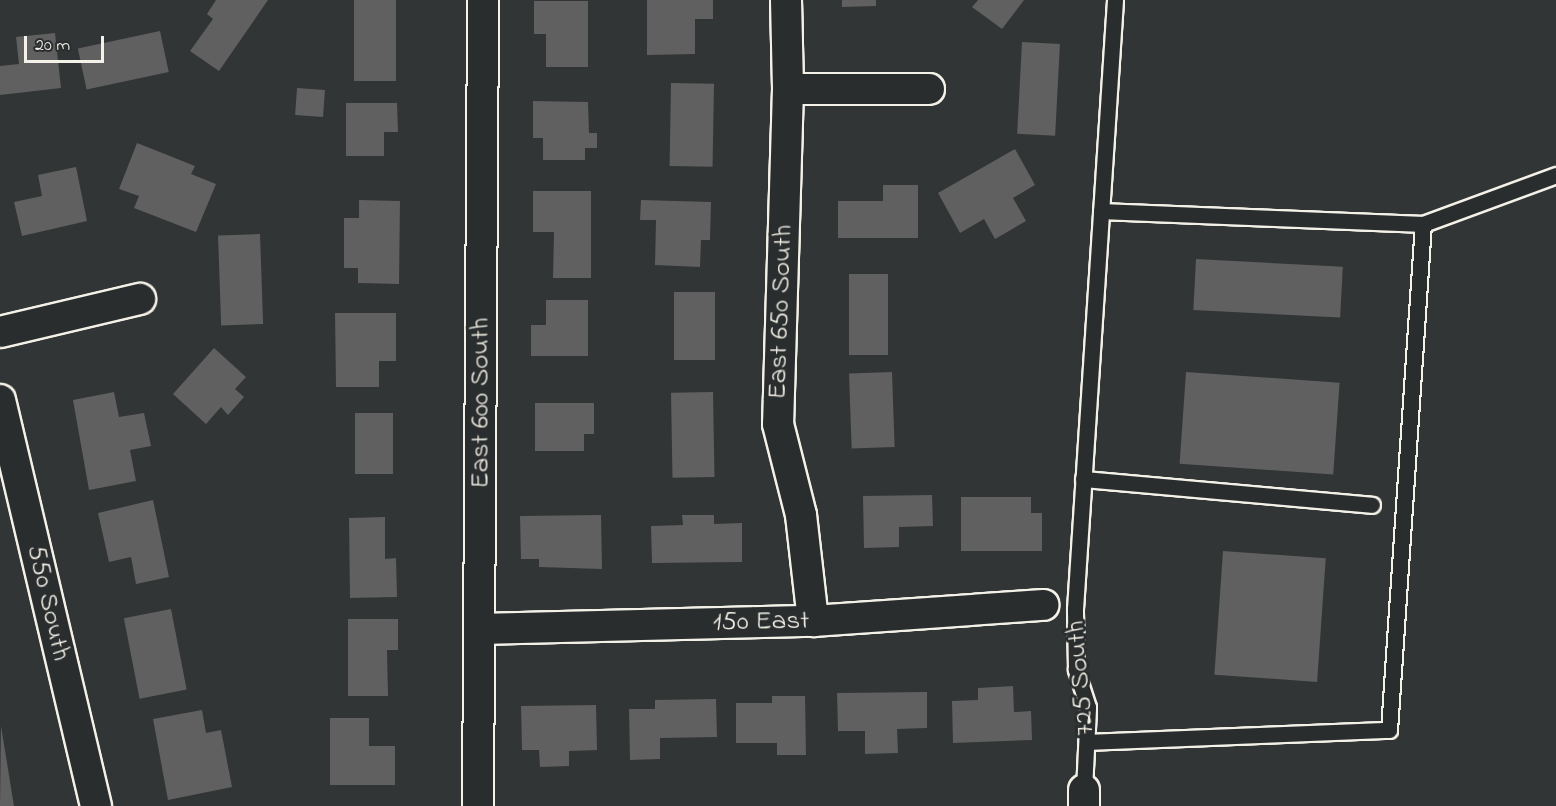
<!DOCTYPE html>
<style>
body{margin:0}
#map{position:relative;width:1556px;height:806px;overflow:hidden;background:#323535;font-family:"Indie Flower",sans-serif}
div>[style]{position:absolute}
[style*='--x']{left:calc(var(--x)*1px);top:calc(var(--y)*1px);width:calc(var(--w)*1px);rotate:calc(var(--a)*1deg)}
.building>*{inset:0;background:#5f605f;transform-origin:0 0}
.roads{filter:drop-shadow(2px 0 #f4f1e8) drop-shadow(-2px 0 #f4f1e8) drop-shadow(0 2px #f4f1e8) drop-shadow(0 -2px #f4f1e8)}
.lane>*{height:15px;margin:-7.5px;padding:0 7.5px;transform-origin:7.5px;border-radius:7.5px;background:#2a2d2e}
.street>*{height:30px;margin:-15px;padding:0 15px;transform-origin:15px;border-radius:15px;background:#2a2d2e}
span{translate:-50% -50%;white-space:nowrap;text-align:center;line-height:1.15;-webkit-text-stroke:6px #2a2d2e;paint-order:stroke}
.street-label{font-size:27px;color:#f4f1e8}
.scale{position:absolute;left:24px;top:36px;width:80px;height:27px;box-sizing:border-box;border:3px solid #f4f1e8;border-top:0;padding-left:8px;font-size:18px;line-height:21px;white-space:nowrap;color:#f4f1e8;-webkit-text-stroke:4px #2a2d2e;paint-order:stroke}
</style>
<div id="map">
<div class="building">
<i style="clip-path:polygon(216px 0,268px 0,219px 71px,190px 51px,213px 19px,207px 14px)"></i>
<i style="left:354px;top:0;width:42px;height:81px"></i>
<i style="clip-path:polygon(647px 0,713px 0,713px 19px,695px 19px,695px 54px,647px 55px)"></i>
<i style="clip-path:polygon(842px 0,876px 0,876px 6px,842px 7px)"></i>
<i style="clip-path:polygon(978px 0,1024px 0,1002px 29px,972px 7px)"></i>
<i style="clip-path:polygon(534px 1px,588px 1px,588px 67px,546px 67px,546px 34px,534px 34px)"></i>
<i style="left:160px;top:31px;width:42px;height:84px;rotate:78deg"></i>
<i style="clip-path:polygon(55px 33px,61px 88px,0 95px,0 66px,19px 64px,16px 37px)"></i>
<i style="left:1022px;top:42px;width:38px;height:92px;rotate:3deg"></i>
<i style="left:671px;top:83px;width:43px;height:83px;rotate:1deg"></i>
<i style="left:297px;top:88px;width:28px;height:27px;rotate:4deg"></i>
<i style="clip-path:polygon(533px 101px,588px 102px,589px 133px,597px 133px,597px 148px,585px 148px,585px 160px,543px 160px,543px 138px,533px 138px)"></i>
<i style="clip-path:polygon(346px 103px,397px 103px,398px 132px,384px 132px,384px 156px,346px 156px)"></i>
<i style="clip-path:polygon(137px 143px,195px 166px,191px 174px,216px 184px,196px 232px,134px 208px,139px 196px,119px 189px)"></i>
<i style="clip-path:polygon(1015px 149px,1035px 185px,1013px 198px,1026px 221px,995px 239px,984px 219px,960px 233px,938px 193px)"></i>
<i style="clip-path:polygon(76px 167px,87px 221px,22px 236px,14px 202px,42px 196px,38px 175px)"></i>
<i style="clip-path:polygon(883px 185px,918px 185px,918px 238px,838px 238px,838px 201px,883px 201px)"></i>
<i style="clip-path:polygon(533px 191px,591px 191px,591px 278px,553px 278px,554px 232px,533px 232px)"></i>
<i style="clip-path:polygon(359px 200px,400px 201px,399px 284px,358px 283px,358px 268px,344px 268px,344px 218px,359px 218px)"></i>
<i style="clip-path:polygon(641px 200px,711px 202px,710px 240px,701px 240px,700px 267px,655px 265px,656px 220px,640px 220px)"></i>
<i style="left:260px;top:234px;width:90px;height:42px;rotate:88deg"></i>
<i style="left:1196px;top:259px;width:147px;height:51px;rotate:3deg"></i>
<i style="left:849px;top:274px;width:39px;height:81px"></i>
<i style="left:674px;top:292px;width:41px;height:68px"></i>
<i style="clip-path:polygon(546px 300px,588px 300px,588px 356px,531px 356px,531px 325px,546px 325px)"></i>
<i style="clip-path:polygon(335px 313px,396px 313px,396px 361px,379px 361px,379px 387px,336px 387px)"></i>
<i style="clip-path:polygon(214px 348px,246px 377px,235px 389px,244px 397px,228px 415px,221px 407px,206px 424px,173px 394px)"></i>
<i style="left:892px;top:372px;width:75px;height:43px;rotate:88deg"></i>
<i style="left:1186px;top:372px;width:154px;height:92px;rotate:4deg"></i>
<i style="clip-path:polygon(114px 392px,119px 417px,144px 413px,151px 446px,130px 450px,136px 481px,89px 490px,73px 400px)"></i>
<i style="left:713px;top:392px;width:85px;height:42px;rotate:89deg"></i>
<i style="clip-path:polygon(535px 403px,594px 403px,594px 434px,584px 434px,584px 451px,535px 451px)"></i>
<i style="left:355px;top:413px;width:38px;height:61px"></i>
<i style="clip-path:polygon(932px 495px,933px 526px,899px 527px,899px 547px,864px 548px,863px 496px)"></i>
<i style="clip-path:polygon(961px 497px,1031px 497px,1031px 513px,1042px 513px,1042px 551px,961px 551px)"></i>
<i style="clip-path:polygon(153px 500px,169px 577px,136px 584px,131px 557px,109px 562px,98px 513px)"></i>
<i style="clip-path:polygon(601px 515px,602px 569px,539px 567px,539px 559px,521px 559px,520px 516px)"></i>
<i style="clip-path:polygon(682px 515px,714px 515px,714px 524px,742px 523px,742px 562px,652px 563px,651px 526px,683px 525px)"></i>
<i style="clip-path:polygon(385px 517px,385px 559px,396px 558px,397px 597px,350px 598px,349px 518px)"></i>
<i style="left:1223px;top:551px;width:103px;height:124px;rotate:4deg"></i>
<i style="left:171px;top:609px;width:82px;height:48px;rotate:79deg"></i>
<i style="clip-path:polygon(348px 619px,398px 619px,398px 650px,387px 650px,388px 696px,348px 696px)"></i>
<i style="clip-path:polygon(1013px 686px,1014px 712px,1031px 711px,1032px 740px,953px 743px,952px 701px,978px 700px,978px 688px)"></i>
<i style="clip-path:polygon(927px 692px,927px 728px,897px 729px,898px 753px,865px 754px,865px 731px,838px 731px,837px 693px)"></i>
<i style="clip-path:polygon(772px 696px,805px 696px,806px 755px,777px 755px,777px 743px,736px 743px,736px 703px,772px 703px)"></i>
<i style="clip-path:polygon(716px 699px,717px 737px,660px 738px,660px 759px,630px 760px,629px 709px,655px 709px,655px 700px)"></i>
<i style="clip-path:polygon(596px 705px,597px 750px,569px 751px,569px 766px,540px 767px,539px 750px,522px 750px,521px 706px)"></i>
<i style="clip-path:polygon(202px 710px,206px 733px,221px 730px,232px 787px,168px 800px,153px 719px)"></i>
<i style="clip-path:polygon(330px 718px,369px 718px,369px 746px,395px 746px,395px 785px,330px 785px)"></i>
<i style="clip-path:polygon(1px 726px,14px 806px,0 806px)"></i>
</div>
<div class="roads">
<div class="lane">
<i style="--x:1101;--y:211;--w:322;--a:2.3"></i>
<i style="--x:1423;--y:224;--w:142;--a:-20.2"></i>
<i style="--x:1083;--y:479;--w:290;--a:5.1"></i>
<i style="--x:1087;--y:742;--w:302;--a:-2.3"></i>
<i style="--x:1389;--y:730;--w:507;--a:-86.16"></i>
<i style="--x:1084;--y:790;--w:83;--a:-87.2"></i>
<i style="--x:1088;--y:707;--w:40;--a:-108"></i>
<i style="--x:1076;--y:669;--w:60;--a:-91"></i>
<i style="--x:1075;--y:609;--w:610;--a:-86.24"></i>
</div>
<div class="street">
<i style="--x:786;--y:0;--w:89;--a:88.7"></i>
<i style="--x:788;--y:89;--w:335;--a:91.7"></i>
<i style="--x:778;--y:424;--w:94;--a:75.8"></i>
<i style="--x:801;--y:515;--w:107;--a:83.5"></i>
<i style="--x:788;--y:89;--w:141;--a:0"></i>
<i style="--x:0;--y:332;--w:144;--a:-13.3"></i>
<i style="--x:0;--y:400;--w:417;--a:76.7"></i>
<i style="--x:479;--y:629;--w:334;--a:-1.4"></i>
<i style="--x:813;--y:621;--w:231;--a:-4"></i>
<i style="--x:478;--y:806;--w:806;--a:-89.64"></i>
<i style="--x:1084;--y:806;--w:16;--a:-90"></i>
</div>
</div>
<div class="street-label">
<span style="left:781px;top:312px;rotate:-88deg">East 650 South</span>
<span style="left:481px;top:403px;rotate:-90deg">East 600 South</span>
<span style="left:48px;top:603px;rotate:77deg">550 South</span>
<span style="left:761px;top:622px;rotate:-1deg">150 East</span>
<span style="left:1081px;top:678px;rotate:-95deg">725 South</span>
</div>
<div class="scale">20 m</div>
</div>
